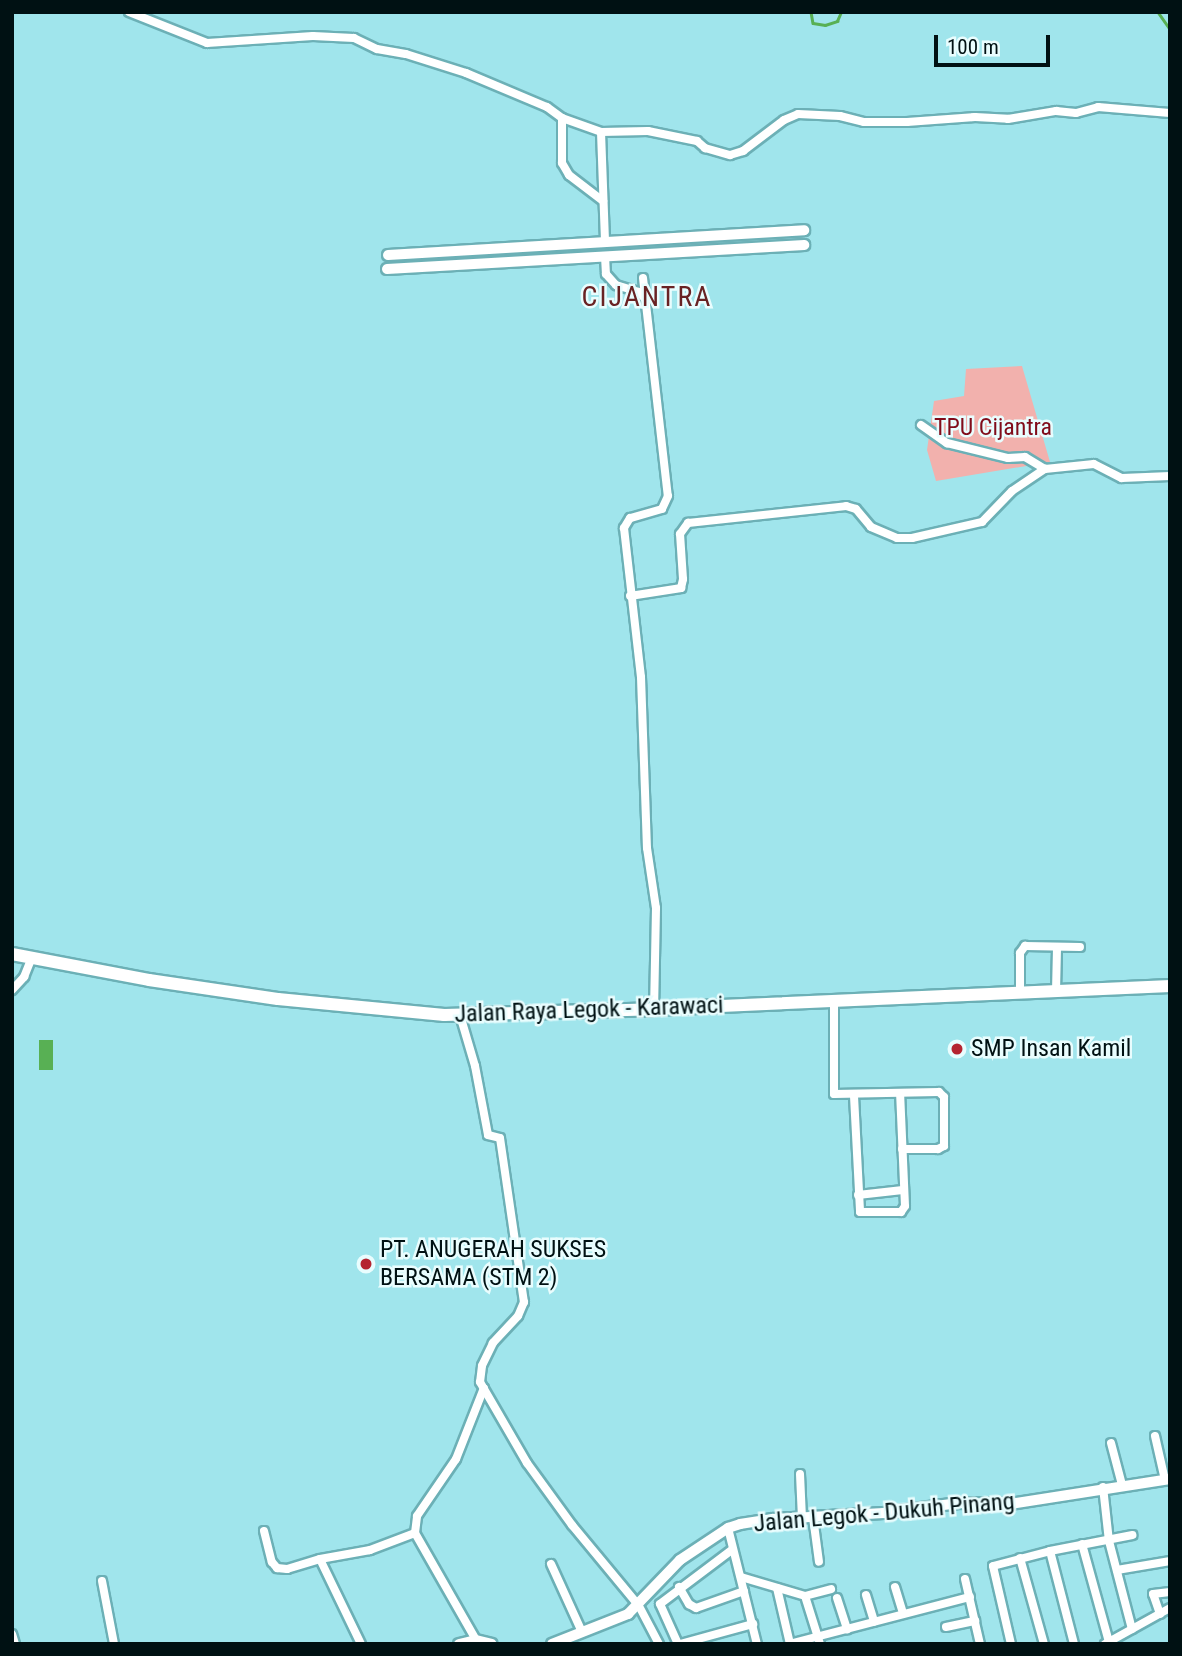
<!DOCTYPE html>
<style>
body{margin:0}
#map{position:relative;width:1182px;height:1656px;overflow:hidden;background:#a0e5ec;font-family:"Roboto Condensed",sans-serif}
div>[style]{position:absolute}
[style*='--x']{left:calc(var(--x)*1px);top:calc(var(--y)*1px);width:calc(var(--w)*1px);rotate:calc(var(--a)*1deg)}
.green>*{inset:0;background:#f2b1ad}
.water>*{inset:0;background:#58b054;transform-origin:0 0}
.stream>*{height:2.5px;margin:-1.25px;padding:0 1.25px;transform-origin:1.25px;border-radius:1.25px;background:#58b054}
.roads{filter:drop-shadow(2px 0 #6cb0b6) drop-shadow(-2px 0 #6cb0b6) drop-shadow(0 2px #6cb0b6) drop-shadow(0 -2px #6cb0b6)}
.minor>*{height:8px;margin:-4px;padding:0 4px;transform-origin:4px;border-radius:4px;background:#fff}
.tertiary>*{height:10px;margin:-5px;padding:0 5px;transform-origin:5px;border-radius:5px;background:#fff}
.primary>*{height:12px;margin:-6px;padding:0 6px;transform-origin:6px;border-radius:6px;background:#fff}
.dots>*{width:19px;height:19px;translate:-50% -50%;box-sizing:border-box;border:4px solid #e9fdfe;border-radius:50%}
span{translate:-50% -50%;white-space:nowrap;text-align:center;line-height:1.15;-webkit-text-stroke:5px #e9fdfe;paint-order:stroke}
.park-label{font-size:24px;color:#810c1a}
.street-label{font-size:24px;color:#001113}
.poi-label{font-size:24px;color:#001113}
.left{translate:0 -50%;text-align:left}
.quarter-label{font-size:28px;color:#692324;letter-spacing:2px}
.frame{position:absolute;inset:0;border:14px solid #001113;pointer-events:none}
.scale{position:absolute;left:934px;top:35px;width:116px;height:32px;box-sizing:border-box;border:4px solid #001113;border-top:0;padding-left:9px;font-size:21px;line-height:24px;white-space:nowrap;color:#001113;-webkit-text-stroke:5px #e9fdfe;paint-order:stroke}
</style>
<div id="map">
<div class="green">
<i style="clip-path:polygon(1022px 366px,1050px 462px,936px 481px,927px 450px,934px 401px,964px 396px,966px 369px)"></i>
</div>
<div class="water">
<i style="left:39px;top:1040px;width:14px;height:30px"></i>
</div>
<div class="stream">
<i style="--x:811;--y:12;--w:11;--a:80"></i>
<i style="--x:813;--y:23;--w:12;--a:9"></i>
<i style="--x:825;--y:25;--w:13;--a:-18"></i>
<i style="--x:837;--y:21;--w:10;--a:-66"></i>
<i style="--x:1158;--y:12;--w:21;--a:55"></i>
</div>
<div class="roads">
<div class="minor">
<i style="--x:129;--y:12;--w:84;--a:21.7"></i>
<i style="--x:207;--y:43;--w:106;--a:-3.8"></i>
<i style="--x:313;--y:36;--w:41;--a:2.8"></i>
<i style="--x:354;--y:38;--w:25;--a:26"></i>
<i style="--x:377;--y:49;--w:29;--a:10"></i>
<i style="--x:406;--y:54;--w:63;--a:17.6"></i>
<i style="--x:466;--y:73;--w:88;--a:22.8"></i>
<i style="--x:547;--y:107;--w:19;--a:36"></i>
<i style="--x:562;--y:118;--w:41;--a:19.7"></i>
<i style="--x:601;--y:132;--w:47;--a:-1.2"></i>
<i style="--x:648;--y:131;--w:50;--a:11.5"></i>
<i style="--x:697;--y:141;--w:11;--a:41"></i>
<i style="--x:705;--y:148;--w:26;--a:16"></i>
<i style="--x:730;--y:155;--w:14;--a:-17"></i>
<i style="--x:743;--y:151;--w:51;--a:-37.1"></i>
<i style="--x:784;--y:120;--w:15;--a:-23"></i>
<i style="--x:798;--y:114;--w:42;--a:2.7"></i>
<i style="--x:840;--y:116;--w:25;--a:14"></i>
<i style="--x:864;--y:122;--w:43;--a:0"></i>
<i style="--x:907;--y:122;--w:68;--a:-4.2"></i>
<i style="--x:975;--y:117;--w:33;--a:3"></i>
<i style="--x:1008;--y:119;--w:49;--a:-9.5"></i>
<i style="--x:1056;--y:111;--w:20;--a:6"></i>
<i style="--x:1076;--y:113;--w:23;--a:-15"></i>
<i style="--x:1098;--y:107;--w:72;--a:4.8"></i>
<i style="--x:562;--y:118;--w:45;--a:90"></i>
<i style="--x:562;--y:163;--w:14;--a:60"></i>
<i style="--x:569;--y:175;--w:43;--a:37.4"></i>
<i style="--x:601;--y:132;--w:110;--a:87.9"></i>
<i style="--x:605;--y:256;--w:18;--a:87"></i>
<i style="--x:606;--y:274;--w:15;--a:48"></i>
<i style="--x:616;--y:285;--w:24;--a:17"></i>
<i style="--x:639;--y:292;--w:11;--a:49"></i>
<i style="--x:643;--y:278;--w:219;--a:83.5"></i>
<i style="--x:668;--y:496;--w:14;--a:115"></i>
<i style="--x:662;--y:509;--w:33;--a:164"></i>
<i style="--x:630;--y:518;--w:12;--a:121"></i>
<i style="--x:624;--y:528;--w:150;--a:83.5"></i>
<i style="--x:641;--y:677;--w:171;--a:88"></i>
<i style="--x:647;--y:848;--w:61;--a:81.5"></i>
<i style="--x:656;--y:908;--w:101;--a:91.1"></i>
<i style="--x:921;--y:425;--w:32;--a:35"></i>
<i style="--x:947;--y:443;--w:63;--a:13.8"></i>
<i style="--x:1008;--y:458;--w:17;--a:-3"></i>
<i style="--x:1025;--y:457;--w:23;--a:31"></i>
<i style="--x:630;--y:596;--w:52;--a:-8.9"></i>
<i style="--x:681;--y:588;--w:9;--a:-77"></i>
<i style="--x:683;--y:579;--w:45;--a:-93.8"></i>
<i style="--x:680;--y:534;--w:14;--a:-54"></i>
<i style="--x:688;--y:523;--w:159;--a:-6.1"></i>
<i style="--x:846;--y:506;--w:10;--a:17"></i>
<i style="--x:856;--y:509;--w:23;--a:50"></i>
<i style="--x:871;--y:527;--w:28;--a:23"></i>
<i style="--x:897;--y:538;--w:15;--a:0"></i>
<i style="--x:912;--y:538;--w:72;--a:-12.9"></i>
<i style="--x:982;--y:522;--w:43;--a:-45.9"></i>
<i style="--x:1012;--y:491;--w:40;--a:-34"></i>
<i style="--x:1045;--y:469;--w:49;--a:-5.8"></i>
<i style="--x:1094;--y:464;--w:31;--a:27"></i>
<i style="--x:1122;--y:478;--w:48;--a:-2.4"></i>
<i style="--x:12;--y:990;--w:18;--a:-47"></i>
<i style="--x:24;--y:977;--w:22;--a:-68"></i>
<i style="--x:1056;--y:992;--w:45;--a:-88.7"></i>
<i style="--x:1020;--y:993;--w:40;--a:-90"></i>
<i style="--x:1020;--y:953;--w:9;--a:-54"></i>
<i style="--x:1025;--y:946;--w:55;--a:1"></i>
<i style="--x:834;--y:1001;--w:93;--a:90"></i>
<i style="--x:834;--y:1094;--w:105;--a:-1.1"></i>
<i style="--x:939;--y:1092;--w:7;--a:45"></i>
<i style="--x:944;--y:1097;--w:49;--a:90"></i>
<i style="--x:944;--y:1146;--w:7;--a:153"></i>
<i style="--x:938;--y:1149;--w:36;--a:180"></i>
<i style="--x:460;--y:1015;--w:53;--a:73.6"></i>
<i style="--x:475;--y:1066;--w:70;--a:79.3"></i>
<i style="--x:488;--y:1135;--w:12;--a:14"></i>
<i style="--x:500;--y:1138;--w:166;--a:81.7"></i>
<i style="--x:524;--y:1302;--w:15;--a:113"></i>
<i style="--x:518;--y:1316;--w:37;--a:133"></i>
<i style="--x:493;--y:1343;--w:25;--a:116"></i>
<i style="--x:482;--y:1366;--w:16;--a:97"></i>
<i style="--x:480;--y:1382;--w:94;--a:59.9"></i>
<i style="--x:527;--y:1463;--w:77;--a:54"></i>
<i style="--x:572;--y:1525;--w:105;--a:50.4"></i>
<i style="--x:639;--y:1606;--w:43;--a:62.2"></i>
<i style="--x:854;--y:1096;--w:116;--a:87"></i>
<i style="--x:860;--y:1212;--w:41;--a:0"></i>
<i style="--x:901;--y:1212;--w:7;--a:-56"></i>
<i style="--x:905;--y:1206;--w:113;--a:-92.5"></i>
<i style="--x:858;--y:1195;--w:45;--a:-6.3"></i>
<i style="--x:1155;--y:1436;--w:45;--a:77.2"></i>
<i style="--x:1111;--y:1443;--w:43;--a:75.3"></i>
<i style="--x:800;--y:1474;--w:44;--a:87.4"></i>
<i style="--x:1103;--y:1487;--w:54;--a:83.7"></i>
<i style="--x:1109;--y:1541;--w:91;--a:75.4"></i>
<i style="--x:813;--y:1517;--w:45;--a:82.4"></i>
<i style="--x:728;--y:1528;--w:120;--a:76"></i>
<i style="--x:264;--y:1531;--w:32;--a:76"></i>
<i style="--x:272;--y:1562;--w:8;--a:50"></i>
<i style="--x:277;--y:1568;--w:10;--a:6"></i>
<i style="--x:287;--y:1569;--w:34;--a:-17"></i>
<i style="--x:415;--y:1533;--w:17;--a:-83"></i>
<i style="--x:417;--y:1516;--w:69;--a:-55.6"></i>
<i style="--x:456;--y:1459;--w:76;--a:-68.5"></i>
<i style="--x:1082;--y:1544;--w:102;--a:74.6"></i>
<i style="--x:1050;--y:1551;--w:96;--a:75.5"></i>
<i style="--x:1020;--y:1558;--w:89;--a:74.4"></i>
<i style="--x:551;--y:1564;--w:75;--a:65.5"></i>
<i style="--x:1117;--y:1570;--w:54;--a:-9.6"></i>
<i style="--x:741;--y:1577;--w:67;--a:16.5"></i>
<i style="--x:805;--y:1596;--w:50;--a:72.6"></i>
<i style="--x:965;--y:1579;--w:67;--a:77"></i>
<i style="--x:102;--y:1581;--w:64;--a:79.2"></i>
<i style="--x:679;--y:1587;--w:20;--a:60"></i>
<i style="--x:689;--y:1604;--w:8;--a:30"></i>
<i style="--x:696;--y:1608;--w:51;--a:-19.5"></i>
<i style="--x:895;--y:1587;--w:28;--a:73"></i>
<i style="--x:777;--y:1588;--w:57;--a:76.9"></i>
<i style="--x:866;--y:1595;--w:28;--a:73"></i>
<i style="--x:805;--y:1596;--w:27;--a:-15"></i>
<i style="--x:837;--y:1598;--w:33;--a:72"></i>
<i style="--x:1160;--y:1614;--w:21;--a:-109"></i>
<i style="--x:1153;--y:1594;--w:17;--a:-7"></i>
<i style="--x:946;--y:1627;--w:30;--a:-12"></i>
<i style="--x:12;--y:1634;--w:10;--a:73"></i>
<i style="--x:361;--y:1644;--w:94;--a:-115.8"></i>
<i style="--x:320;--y:1559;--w:51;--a:-10.2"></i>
<i style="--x:370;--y:1550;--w:48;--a:-20.7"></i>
<i style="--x:415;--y:1533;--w:123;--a:60.3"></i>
<i style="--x:678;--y:1644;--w:44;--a:-114.2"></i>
<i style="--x:660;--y:1604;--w:91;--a:-37"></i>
<i style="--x:680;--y:1644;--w:76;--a:-15.3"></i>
<i style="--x:789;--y:1644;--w:187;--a:-14.6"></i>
<i style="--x:1011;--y:1644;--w:80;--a:-103"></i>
<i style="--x:993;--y:1566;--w:59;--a:-14.7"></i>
<i style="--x:1050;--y:1551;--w:84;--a:-11"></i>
<i style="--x:1105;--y:1644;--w:74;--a:-29"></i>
</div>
<div class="tertiary">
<i style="--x:388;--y:255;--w:417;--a:-3.4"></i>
<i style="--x:387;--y:269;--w:418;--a:-3.3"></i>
<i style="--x:459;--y:1644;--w:17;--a:-13"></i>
<i style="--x:476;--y:1640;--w:16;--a:14"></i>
<i style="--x:552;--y:1644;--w:82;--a:-21.5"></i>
<i style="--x:628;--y:1614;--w:75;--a:-46.1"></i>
<i style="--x:680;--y:1560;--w:58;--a:-33.7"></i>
<i style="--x:728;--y:1528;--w:13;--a:-18"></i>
<i style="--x:740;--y:1524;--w:33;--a:-9"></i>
<i style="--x:773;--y:1519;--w:111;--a:-3.1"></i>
<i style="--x:884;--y:1513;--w:75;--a:-7.7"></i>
<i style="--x:958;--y:1503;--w:52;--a:1.1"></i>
<i style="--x:1010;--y:1504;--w:162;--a:-8.9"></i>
</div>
<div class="primary">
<i style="--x:12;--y:954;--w:139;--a:10.7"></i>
<i style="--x:149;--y:980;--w:130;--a:8.4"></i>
<i style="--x:278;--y:999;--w:167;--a:5.5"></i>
<i style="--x:444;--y:1015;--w:210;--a:-1.6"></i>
<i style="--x:654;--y:1009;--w:517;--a:-2.55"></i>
</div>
</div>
<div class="dots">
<i style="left:957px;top:1049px;background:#b52430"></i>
<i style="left:366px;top:1264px;background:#b52430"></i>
</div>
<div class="park-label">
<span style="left:993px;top:428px">TPU Cijantra</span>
</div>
<div class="street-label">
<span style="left:589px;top:1010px;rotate:-2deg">Jalan Raya Legok - Karawaci</span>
<span style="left:884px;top:1513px;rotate:-5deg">Jalan Legok - Dukuh Pinang</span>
</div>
<div class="poi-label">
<span class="left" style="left:971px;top:1049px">SMP Insan Kamil</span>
<span class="left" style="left:380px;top:1264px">PT. ANUGERAH SUKSES<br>BERSAMA (STM 2)</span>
</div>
<div class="quarter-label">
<span style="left:647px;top:297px">CIJANTRA</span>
</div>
<div class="frame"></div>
<div class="scale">100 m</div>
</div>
